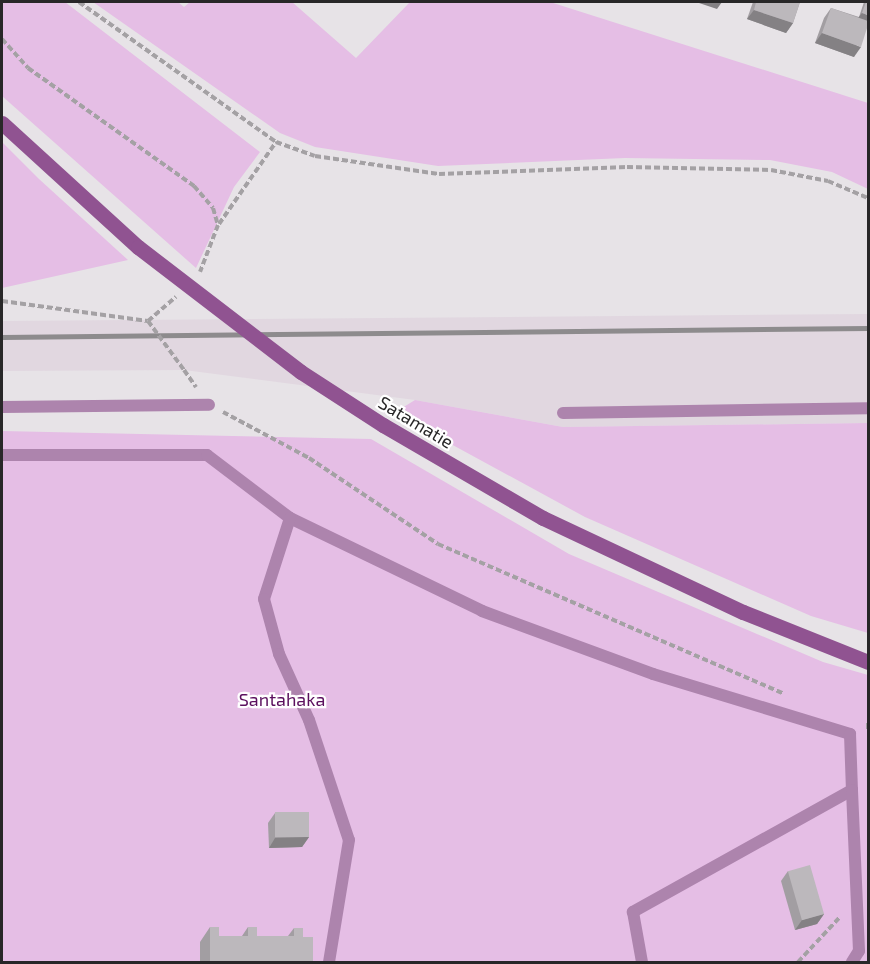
<!DOCTYPE html>
<style>
body{margin:0}
#map{position:relative;width:870px;height:964px;overflow:hidden;background:#e7e3e7;font-family:"Exo 2",sans-serif}
div>[style]{position:absolute}
[style*='--x']{left:calc(var(--x)*1px);top:calc(var(--y)*1px);width:calc(var(--w)*1px);rotate:calc(var(--a)*1deg)}
.built>*{inset:0;background:#e1d7e0}
.green>*{inset:0;background:#e5bee5}
.path>*{height:4px;margin-top:-2px;transform-origin:0;background:repeating-linear-gradient(90deg,#a4a1a4 0 6px,transparent 0 9px)}
.lane>*{height:12px;margin:-6px;padding:0 6px;transform-origin:6px;border-radius:6px;background:#ad84ad}
.secondary>*{height:15px;margin:-7.5px;padding:0 7.5px;transform-origin:7.5px;border-radius:7.5px;background:#905391}
.rail>*{height:4.5px;margin:-2.25px;padding:0 2.25px;transform-origin:2.25px;border-radius:2.25px;background:#8d8b8d}
.path-bridge>*{height:4px;margin-top:-2px;transform-origin:0;background:repeating-linear-gradient(90deg,#a4a1a4 0 6px,transparent 0 9px)}
.secondary-bridge>*{height:15px;margin:-7.5px;padding:0 7.5px;transform-origin:7.5px;border-radius:7.5px;background:#905391}
.wall>*{inset:0;background:#a29ea2}
.shaded-wall>*{inset:0;background:#848184}
.building>*{inset:0;background:#bcb8bc;transform-origin:0 0}
span{translate:-50% -50%;white-space:nowrap;text-align:center;line-height:1.15;-webkit-text-stroke:4.5px #fff;paint-order:stroke}
.street-label{font-size:18px;color:#282728}
.park-label{font-size:18px;color:#5b105e}
.frame{position:absolute;inset:0;border:3px solid #282728;pointer-events:none}
</style>
<div id="map">
<div class="built">
<i style="clip-path:polygon(868px 314px,868px 423px,563px 427px,415px 400px,184px 370px,2px 371px,2px 321px)"></i>
</div>
<div class="green">
<i style="clip-path:polygon(2px 2px,65px 2px,260px 152px,234px 187px,196px 268px,2px 96px)"></i>
<i style="clip-path:polygon(93px 2px,178px 2px,184px 7px,190px 2px,292px 2px,356px 58px,410px 2px,550px 2px,868px 103px,868px 189px,832px 172px,770px 160px,625px 158px,438px 166px,315px 147px,280px 133px)"></i>
<i style="clip-path:polygon(2px 142px,39px 179px,128px 260px,2px 288px)"></i>
<i style="clip-path:polygon(415px 400px,563px 427px,868px 423px,868px 633px,811px 616px,585px 517px,394px 413px)"></i>
<i style="clip-path:polygon(2px 431px,371px 439px,569px 554px,823px 662px,868px 675px,868px 962px,2px 962px)"></i>
</div>
<div class="path">
<i style="--x:79;--y:2;--w:242;--a:35.4"></i>
<i style="--x:276;--y:142;--w:41;--a:19.7"></i>
<i style="--x:315;--y:156;--w:125;--a:8.3"></i>
<i style="--x:439;--y:174;--w:188;--a:-2.1"></i>
<i style="--x:627;--y:167;--w:144;--a:1.2"></i>
<i style="--x:771;--y:170;--w:58;--a:10.9"></i>
<i style="--x:828;--y:181;--w:43;--a:23"></i>
<i style="--x:2;--y:39;--w:39;--a:48"></i>
<i style="--x:28;--y:68;--w:204;--a:35.4"></i>
<i style="--x:194;--y:186;--w:29;--a:49"></i>
<i style="--x:213;--y:208;--w:18;--a:74"></i>
<i style="--x:218;--y:225;--w:50;--a:111"></i>
<i style="--x:219;--y:224;--w:100;--a:-55.2"></i>
<i style="--x:2;--y:301;--w:147;--a:7.8"></i>
<i style="--x:148;--y:321;--w:37;--a:-41"></i>
<i style="--x:184;--y:370;--w:21;--a:55"></i>
<i style="--x:223;--y:412;--w:98;--a:28.1"></i>
<i style="--x:309;--y:458;--w:155;--a:33.7"></i>
<i style="--x:438;--y:544;--w:376;--a:23.4"></i>
<i style="--x:868;--y:723;--w:9;--a:90"></i>
<i style="--x:798;--y:962;--w:62;--a:-47"></i>
</div>
<div class="lane">
<i style="--x:2;--y:407;--w:207;--a:-0.6"></i>
<i style="--x:563;--y:413;--w:305;--a:-0.9"></i>
<i style="--x:2;--y:455;--w:205;--a:0"></i>
<i style="--x:207;--y:455;--w:104;--a:37.2"></i>
<i style="--x:290;--y:518;--w:213;--a:25.8"></i>
<i style="--x:482;--y:611;--w:182;--a:20.2"></i>
<i style="--x:653;--y:674;--w:206;--a:16.9"></i>
<i style="--x:850;--y:734;--w:56;--a:88"></i>
<i style="--x:852;--y:790;--w:251;--a:150.9"></i>
<i style="--x:633;--y:912;--w:51;--a:79.8"></i>
<i style="--x:290;--y:518;--w:85;--a:107.8"></i>
<i style="--x:264;--y:599;--w:57;--a:74.7"></i>
<i style="--x:279;--y:654;--w:72;--a:65.6"></i>
<i style="--x:309;--y:720;--w:126;--a:71.6"></i>
<i style="--x:349;--y:840;--w:124;--a:99.3"></i>
<i style="--x:852;--y:962;--w:13;--a:-58"></i>
<i style="--x:859;--y:951;--w:161;--a:-92.5"></i>
</div>
<div class="secondary">
<i style="--x:2;--y:123;--w:184;--a:42.4"></i>
<i style="--x:383;--y:425;--w:185;--a:30.2"></i>
<i style="--x:543;--y:518;--w:221;--a:25.2"></i>
<i style="--x:743;--y:612;--w:135;--a:21.8"></i>
</div>
<div class="rail">
<i style="--x:2;--y:337;--w:866;--a:-0.6"></i>
</div>
<div class="path-bridge">
<i style="--x:148;--y:321;--w:61;--a:53.7"></i>
</div>
<div class="secondary-bridge">
<i style="--x:138;--y:247;--w:205;--a:37.5"></i>
<i style="--x:301;--y:372;--w:98;--a:32.9"></i>
</div>
<div class="wall">
<i style="clip-path:polygon(753px 2px,800px 2px,793px 23px,786px 33px,747px 19px)"></i>
<i style="clip-path:polygon(864px 2px,868px 2px,854px 57px,815px 43px,824px 18px,831px 8px,859px 17px)"></i>
<i style="clip-path:polygon(275px 813px,309px 837px,302px 847px,269px 848px,268px 823px)"></i>
<i style="clip-path:polygon(788px 871px,824px 914px,817px 924px,795px 930px,781px 881px)"></i>
<i style="clip-path:polygon(210px 927px,219px 936px,242px 936px,248px 927px,257px 936px,288px 936px,294px 928px,303px 937px,313px 963px,200px 963px,200px 942px)"></i>
</div>
<div class="shaded-wall">
<i style="clip-path:polygon(696px 2px,722px 2px,717px 9px)"></i>
<i style="clip-path:polygon(754px 10px,793px 23px,786px 33px,747px 19px)"></i>
<i style="clip-path:polygon(862px 13px,868px 15px,868px 22px,858px 18px)"></i>
<i style="clip-path:polygon(822px 33px,861px 47px,854px 57px,815px 43px)"></i>
<i style="clip-path:polygon(309px 837px,302px 847px,269px 848px,275px 838px)"></i>
<i style="clip-path:polygon(824px 914px,817px 924px,795px 930px,802px 920px)"></i>
</div>
<div class="building">
<i style="clip-path:polygon(756px 2px,800px 2px,793px 23px,754px 10px)"></i>
<i style="clip-path:polygon(866px 2px,868px 2px,868px 15px,862px 13px)"></i>
<i style="clip-path:polygon(831px 8px,868px 21px,868px 25px,861px 47px,822px 33px)"></i>
<i style="left:309px;top:812px;width:25px;height:34px;rotate:90deg"></i>
<i style="left:810px;top:865px;width:51px;height:23px;rotate:74deg"></i>
<i style="clip-path:polygon(210px 927px,219px 927px,219px 936px,248px 936px,248px 927px,257px 927px,257px 936px,294px 936px,294px 928px,303px 928px,303px 937px,313px 937px,313px 963px,210px 963px)"></i>
</div>
<div class="street-label">
<span style="left:416px;top:422px;rotate:31deg">Satamatie</span>
</div>
<div class="park-label">
<span style="left:282px;top:699px">Santahaka</span>
</div>
<div class="frame"></div>
</div>
